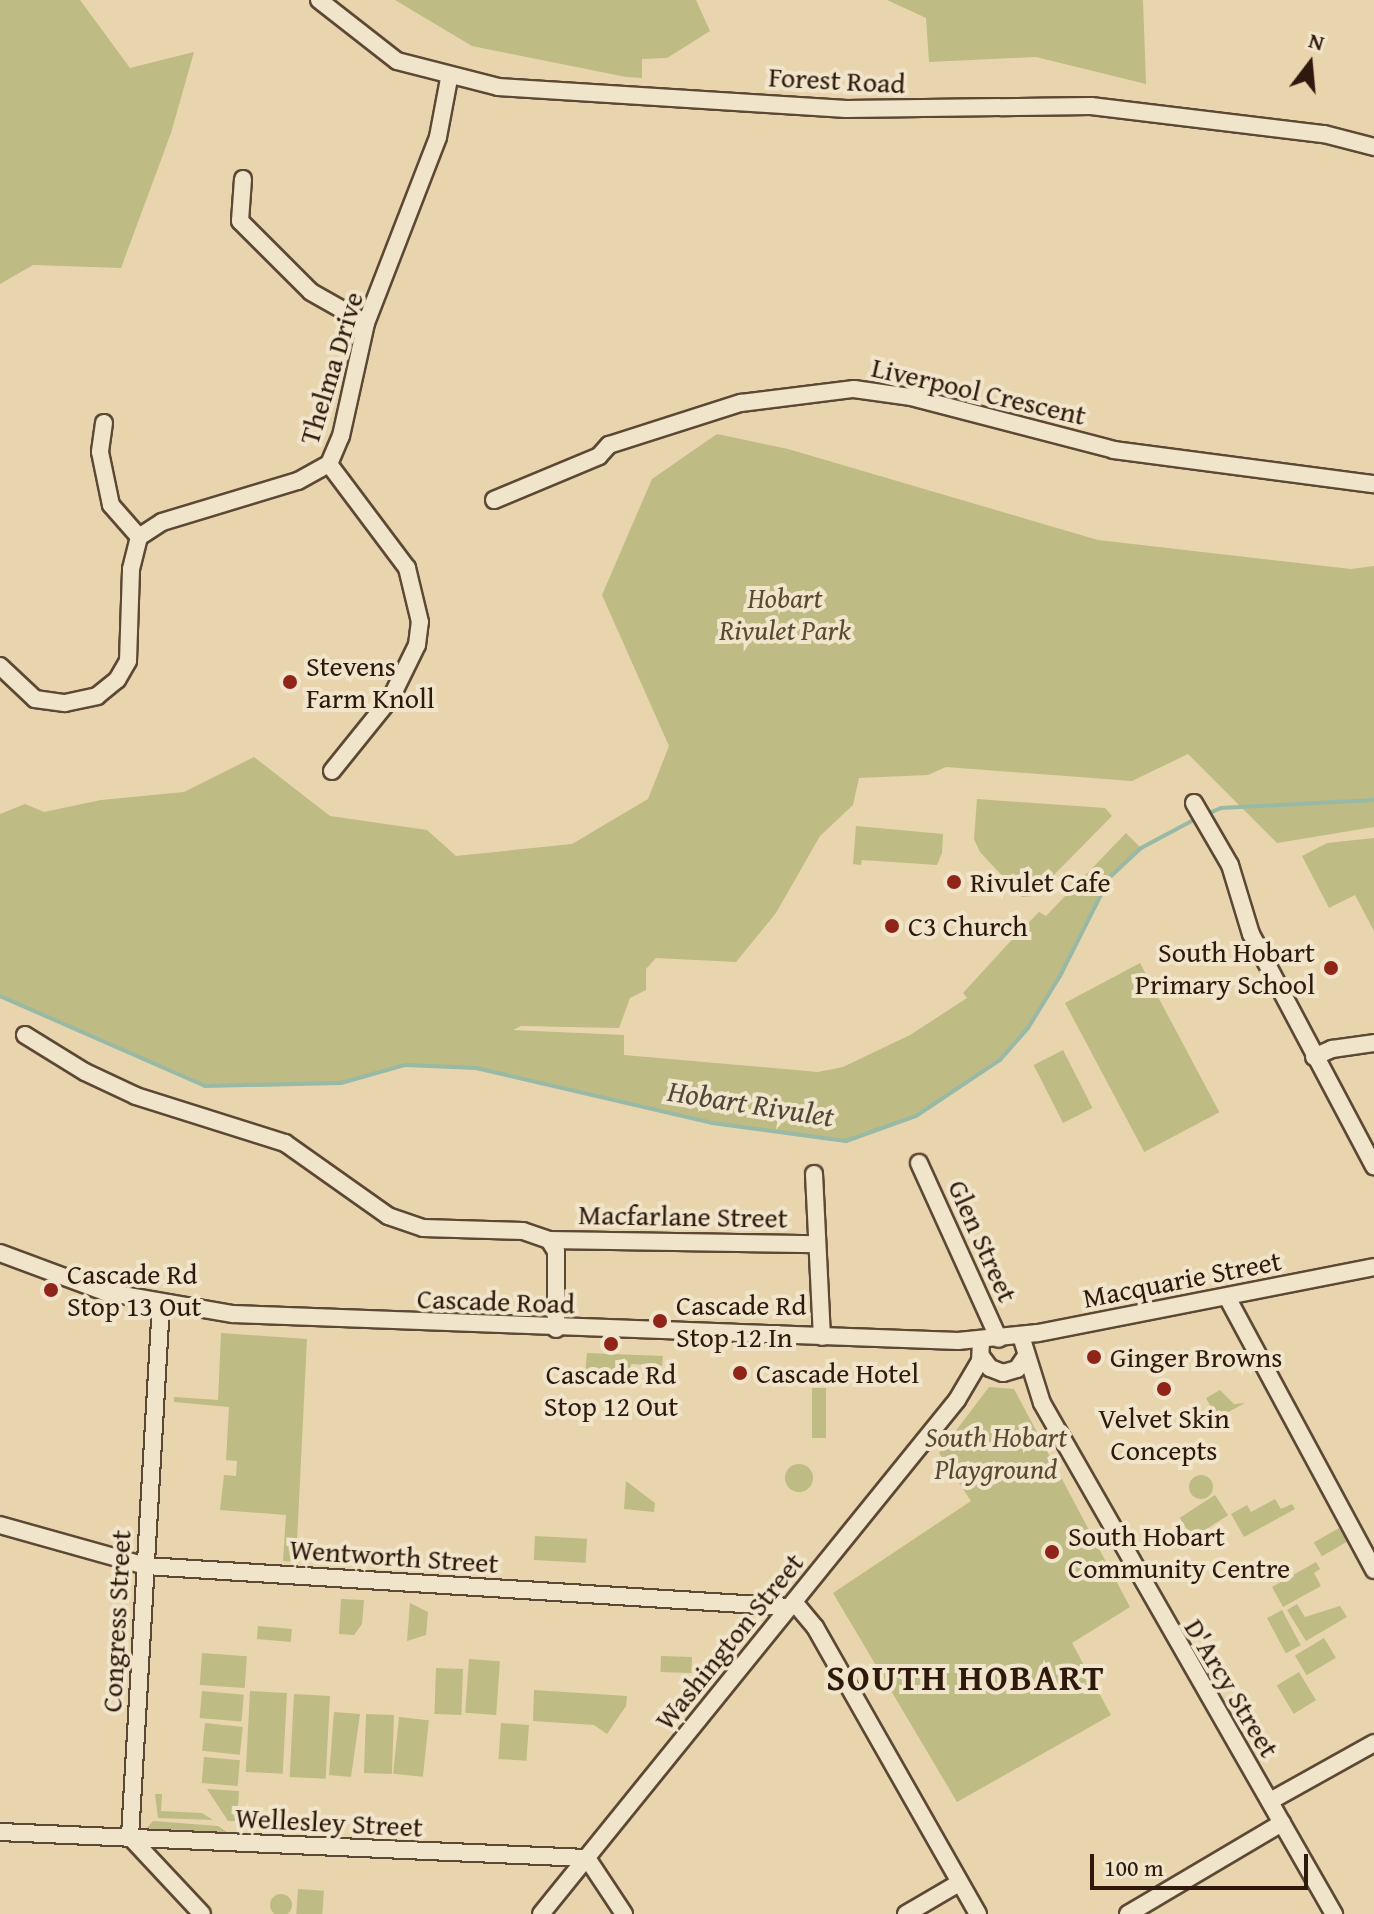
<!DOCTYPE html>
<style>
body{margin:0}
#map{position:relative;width:1374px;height:1914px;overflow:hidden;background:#e8d5ad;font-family:"Gentium Book Plus",serif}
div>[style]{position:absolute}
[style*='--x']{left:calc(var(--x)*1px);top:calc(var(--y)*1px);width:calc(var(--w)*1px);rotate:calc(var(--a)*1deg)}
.green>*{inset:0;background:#bebb84;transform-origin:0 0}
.round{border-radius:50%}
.stream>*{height:4px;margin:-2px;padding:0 2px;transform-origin:2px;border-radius:2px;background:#98b9a6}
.roads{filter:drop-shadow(2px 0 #5d4835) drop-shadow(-2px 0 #5d4835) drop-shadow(0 2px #5d4835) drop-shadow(0 -2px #5d4835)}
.minor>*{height:16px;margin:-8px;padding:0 8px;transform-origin:8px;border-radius:8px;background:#f0e4ca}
.dots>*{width:22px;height:22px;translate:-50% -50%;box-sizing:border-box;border:4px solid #f0e4ca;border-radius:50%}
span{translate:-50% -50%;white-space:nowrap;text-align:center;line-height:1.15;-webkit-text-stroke:8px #f0e4ca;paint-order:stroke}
.street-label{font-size:28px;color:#2f190d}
.park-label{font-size:28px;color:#5a4a31;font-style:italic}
.poi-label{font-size:28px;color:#2f190d}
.left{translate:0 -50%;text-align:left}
.right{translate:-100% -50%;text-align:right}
.water-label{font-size:30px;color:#4e493b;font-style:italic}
.district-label{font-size:36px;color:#2f190d;font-weight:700;letter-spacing:2px}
.north{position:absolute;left:1270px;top:24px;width:80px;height:80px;-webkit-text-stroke:6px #f0e4ca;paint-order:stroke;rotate:16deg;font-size:22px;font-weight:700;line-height:32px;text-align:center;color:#2f190d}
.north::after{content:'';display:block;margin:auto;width:28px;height:36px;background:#2f190d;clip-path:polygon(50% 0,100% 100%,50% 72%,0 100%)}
.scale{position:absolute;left:1090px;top:1854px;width:218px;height:36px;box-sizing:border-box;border:4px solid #2f190d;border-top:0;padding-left:10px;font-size:24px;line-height:28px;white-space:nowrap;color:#2f190d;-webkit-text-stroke:6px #f0e4ca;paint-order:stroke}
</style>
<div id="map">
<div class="green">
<i style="clip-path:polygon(0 0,80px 0,130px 68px,194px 52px,171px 133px,121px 268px,33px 265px,0 284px)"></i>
<i style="clip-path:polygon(395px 0,696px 0,710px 31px,667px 58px,642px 59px,642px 78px,626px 77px,472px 46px)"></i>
<i style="clip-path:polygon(887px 0,1143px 0,1146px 84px,1036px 57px,929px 62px,926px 18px)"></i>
<i style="clip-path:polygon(717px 434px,788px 449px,1098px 540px,1351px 569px,1374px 566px,1374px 827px,1277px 843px,1188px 754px,1132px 781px,946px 767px,928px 775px,859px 778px,853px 805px,820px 836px,776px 913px,736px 962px,656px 958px,646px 969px,646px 990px,630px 998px,619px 1028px,521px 1026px,513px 1030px,624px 1035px,624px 1055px,818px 1072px,843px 1067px,910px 1035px,967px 998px,963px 993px,1006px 946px,1039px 912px,1046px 916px,1126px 833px,1141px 848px,1110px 877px,1060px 976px,1028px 1028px,1000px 1060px,916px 1116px,846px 1141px,712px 1123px,476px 1068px,405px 1065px,341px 1083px,205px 1086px,0 996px,0 814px,25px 804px,44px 812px,101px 800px,184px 792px,254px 757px,330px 816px,427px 830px,456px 856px,572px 844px,648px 799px,669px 746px,602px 595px,652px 479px)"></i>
<i style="clip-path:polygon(977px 799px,1105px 808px,1112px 816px,1033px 896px,1022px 897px,980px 852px,974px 839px)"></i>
<i style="clip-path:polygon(856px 826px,943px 834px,942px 853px,937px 865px,862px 860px,861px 865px,853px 864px)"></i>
<i style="clip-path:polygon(1374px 838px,1374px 931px,1355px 895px,1329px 908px,1302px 856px,1327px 843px)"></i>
<i style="left:1140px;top:963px;width:169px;height:85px;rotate:62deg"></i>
<i style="left:1063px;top:1050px;width:65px;height:33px;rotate:63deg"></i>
<i style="clip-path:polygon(221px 1333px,307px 1339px,296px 1562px,283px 1561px,286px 1515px,220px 1510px,224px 1475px,236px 1476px,237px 1461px,226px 1460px,229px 1407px,174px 1402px,174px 1397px,218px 1400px)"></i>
<i style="clip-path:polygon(587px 1353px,663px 1356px,662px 1366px,631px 1364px,629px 1377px,584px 1384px)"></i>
<i style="clip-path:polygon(989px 1387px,1014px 1389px,1130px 1607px,1072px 1643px,1111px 1715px,957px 1802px,833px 1593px,971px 1501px,939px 1453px)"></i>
<i style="left:812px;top:1388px;width:14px;height:50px"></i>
<i style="clip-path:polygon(1220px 1390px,1234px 1404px,1245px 1403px,1217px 1418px,1206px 1398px)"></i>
<i class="round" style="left:785px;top:1464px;width:28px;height:28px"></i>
<i class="round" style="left:1189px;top:1475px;width:24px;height:24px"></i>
<i style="clip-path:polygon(626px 1481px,655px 1503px,654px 1512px,624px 1509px)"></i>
<i style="left:1215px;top:1495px;width:24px;height:42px;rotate:57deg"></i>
<i style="clip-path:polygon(1275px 1499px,1281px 1509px,1292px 1504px,1295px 1509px,1244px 1537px,1231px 1514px,1247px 1505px,1251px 1512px)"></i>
<i style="left:1339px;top:1528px;width:16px;height:29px;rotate:60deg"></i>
<i style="left:535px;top:1536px;width:52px;height:24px;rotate:3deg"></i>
<i style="clip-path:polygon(1316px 1562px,1320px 1569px,1314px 1573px,1321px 1586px,1283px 1607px,1272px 1587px)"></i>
<i style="clip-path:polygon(341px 1599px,364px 1600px,362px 1624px,354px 1635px,339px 1634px)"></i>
<i style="clip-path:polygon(410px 1603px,428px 1612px,426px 1635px,407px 1641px)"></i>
<i style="clip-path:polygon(1297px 1604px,1305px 1617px,1340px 1606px,1347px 1617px,1306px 1641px,1287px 1610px)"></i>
<i style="left:1282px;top:1610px;width:40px;height:17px;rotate:62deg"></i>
<i style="left:258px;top:1626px;width:34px;height:13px;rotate:5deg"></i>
<i style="left:1324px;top:1638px;width:23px;height:34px;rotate:59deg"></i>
<i style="left:202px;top:1653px;width:45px;height:32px;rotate:4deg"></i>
<i style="left:661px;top:1656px;width:31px;height:16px;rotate:2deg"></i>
<i style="left:469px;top:1659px;width:31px;height:54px;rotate:4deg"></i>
<i style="left:436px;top:1668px;width:27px;height:46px;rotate:2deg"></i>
<i style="left:1299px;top:1672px;width:33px;height:26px;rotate:59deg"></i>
<i style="clip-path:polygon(534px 1690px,627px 1696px,626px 1706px,607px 1734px,594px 1725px,533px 1721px)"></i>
<i style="left:202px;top:1691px;width:42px;height:27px;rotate:5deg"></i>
<i style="left:250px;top:1691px;width:37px;height:81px;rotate:3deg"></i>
<i style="left:294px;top:1694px;width:36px;height:83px;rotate:3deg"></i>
<i style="clip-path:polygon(334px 1712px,360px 1714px,351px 1777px,329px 1775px)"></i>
<i style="left:366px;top:1714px;width:28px;height:59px;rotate:2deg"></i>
<i style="left:399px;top:1717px;width:30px;height:57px;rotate:6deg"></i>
<i style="left:205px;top:1723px;width:38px;height:28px;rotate:6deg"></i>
<i style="left:501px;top:1723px;width:28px;height:36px;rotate:4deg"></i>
<i style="left:204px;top:1757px;width:36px;height:26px;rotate:5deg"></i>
<i style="clip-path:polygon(207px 1789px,239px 1791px,237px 1821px,228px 1821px)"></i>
<i style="clip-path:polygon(155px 1794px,162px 1794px,161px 1811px,202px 1813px,213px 1820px,158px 1818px)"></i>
<i style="clip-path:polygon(153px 1821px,218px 1826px,233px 1836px,161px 1832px,147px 1828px)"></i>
<i style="left:298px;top:1889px;width:26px;height:25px;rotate:4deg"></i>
<i class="round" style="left:270px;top:1894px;width:22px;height:22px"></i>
</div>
<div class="stream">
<i style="--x:1207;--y:814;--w:15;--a:-23"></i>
<i style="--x:1221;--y:808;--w:153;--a:-3"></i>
<i style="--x:0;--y:996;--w:224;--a:23.7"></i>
<i style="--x:205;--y:1086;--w:136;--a:-1.3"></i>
<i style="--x:341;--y:1083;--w:66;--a:-15.7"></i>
<i style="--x:405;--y:1065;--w:71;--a:2.4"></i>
<i style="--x:476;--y:1068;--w:242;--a:13.1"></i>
<i style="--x:712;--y:1123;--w:135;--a:7.7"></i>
<i style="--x:846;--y:1141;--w:74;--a:-19.7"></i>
<i style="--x:916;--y:1116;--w:101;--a:-33.7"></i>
<i style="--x:1000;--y:1060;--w:43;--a:-48.8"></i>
<i style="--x:1028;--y:1028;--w:61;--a:-58.4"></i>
<i style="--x:1060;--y:976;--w:111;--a:-63.2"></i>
<i style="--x:1110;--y:877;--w:42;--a:-43.1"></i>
<i style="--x:1141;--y:848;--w:66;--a:-28.1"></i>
</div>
<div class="roads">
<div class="minor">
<i style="--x:319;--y:0;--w:99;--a:38"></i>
<i style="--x:397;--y:61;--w:104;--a:14.4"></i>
<i style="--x:498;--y:87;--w:349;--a:3.6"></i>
<i style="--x:846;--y:109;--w:245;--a:-0.7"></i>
<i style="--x:1091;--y:106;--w:235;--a:6.9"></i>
<i style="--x:1324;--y:134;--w:52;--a:14.6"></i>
<i style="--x:243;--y:179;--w:42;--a:94.1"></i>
<i style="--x:240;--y:221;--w:100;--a:45"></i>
<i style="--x:311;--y:292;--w:63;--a:29.4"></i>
<i style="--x:104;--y:423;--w:29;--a:98"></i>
<i style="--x:100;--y:452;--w:54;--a:78.3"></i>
<i style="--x:111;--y:505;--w:43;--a:48.8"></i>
<i style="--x:494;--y:500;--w:114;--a:-22.7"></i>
<i style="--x:599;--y:456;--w:15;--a:-48"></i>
<i style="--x:609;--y:445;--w:139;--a:-17.7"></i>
<i style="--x:741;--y:403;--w:114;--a:-7.1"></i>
<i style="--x:854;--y:389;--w:58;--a:8"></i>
<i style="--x:911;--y:397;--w:210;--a:14.6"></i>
<i style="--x:1114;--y:450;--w:262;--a:7.5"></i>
<i style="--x:0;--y:666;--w:48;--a:43.3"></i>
<i style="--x:35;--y:699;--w:30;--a:8"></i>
<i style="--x:65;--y:703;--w:33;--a:-12"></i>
<i style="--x:97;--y:696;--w:26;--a:-39"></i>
<i style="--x:117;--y:680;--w:22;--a:-60"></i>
<i style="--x:128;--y:661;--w:92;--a:-88.1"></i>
<i style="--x:131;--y:569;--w:33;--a:-76"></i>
<i style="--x:139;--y:537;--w:27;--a:-33"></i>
<i style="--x:162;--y:522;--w:142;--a:-16.8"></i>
<i style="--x:298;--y:481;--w:35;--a:-29"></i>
<i style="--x:332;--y:771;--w:94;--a:-51.1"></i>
<i style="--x:391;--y:698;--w:59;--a:-63.9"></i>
<i style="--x:417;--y:645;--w:23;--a:-83"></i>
<i style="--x:420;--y:622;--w:56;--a:-103.5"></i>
<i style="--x:407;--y:568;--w:130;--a:-126.9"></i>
<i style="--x:329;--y:464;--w:30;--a:-67"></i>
<i style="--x:341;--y:436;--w:116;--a:-77.5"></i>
<i style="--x:366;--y:323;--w:199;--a:-68.8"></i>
<i style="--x:438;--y:137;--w:59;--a:-79.3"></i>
<i style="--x:1194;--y:803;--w:72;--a:59.9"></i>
<i style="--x:1230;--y:865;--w:72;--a:73.1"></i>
<i style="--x:1251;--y:934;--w:263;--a:62.1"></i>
<i style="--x:25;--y:1035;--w:70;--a:31.7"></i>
<i style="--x:85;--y:1072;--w:56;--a:25.2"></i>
<i style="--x:136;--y:1096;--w:156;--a:17.5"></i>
<i style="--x:285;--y:1143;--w:126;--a:35.3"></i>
<i style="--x:388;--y:1216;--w:37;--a:19"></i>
<i style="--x:423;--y:1228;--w:100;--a:1.7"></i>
<i style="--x:523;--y:1231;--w:28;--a:19"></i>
<i style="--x:549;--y:1240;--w:268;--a:0.9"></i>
<i style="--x:1314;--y:1057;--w:20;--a:-24"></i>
<i style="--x:1332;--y:1049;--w:42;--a:-8.1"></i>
<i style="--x:919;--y:1163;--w:193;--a:65.6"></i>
<i style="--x:814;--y:1174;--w:163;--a:87.2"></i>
<i style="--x:549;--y:1240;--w:13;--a:58"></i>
<i style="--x:556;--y:1251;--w:78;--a:90"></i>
<i style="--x:0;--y:1253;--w:112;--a:20.4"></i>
<i style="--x:105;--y:1292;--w:130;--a:9.8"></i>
<i style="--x:233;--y:1314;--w:726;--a:2.13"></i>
<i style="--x:958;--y:1341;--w:80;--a:-5.7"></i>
<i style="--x:1038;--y:1333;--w:342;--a:-11.1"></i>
<i style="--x:1227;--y:1297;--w:310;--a:61.7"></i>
<i style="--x:161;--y:1304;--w:534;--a:93.33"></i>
<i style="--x:130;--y:1837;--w:105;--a:46.9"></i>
<i style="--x:1021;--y:1336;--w:70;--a:72.6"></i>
<i style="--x:1042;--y:1403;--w:589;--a:60.26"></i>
<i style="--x:981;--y:1356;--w:15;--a:53"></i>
<i style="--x:990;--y:1368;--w:14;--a:21"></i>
<i style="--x:1003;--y:1373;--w:15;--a:-16"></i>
<i style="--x:1017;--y:1369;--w:14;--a:-56"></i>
<i style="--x:0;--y:1525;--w:152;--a:15.7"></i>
<i style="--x:146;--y:1566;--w:645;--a:3.64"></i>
<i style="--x:794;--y:1602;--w:33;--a:50"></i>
<i style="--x:815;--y:1627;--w:330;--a:60.4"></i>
<i style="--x:1270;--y:1801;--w:119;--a:-29.1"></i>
<i style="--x:0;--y:1832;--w:588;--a:2.54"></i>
<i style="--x:587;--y:1858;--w:67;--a:56.5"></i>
<i style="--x:541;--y:1914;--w:661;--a:-51.02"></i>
<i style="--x:957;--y:1400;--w:45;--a:-59.5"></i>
<i style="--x:980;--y:1361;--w:20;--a:-87"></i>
<i style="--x:906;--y:1914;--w:61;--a:-30.3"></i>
<i style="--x:1128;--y:1914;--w:179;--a:-30.6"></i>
</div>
</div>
<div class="dots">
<i style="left:290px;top:682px;background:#8f2418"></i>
<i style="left:954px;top:882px;background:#8f2418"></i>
<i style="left:892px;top:926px;background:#8f2418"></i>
<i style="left:1331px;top:968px;background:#8f2418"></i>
<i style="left:51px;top:1290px;background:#8f2418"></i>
<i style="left:660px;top:1321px;background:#8f2418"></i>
<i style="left:611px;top:1344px;background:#8f2418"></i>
<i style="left:1094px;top:1357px;background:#8f2418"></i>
<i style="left:740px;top:1373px;background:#8f2418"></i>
<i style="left:1164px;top:1389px;background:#8f2418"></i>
<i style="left:1052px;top:1552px;background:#8f2418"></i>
</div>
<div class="street-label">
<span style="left:837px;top:80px;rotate:3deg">Forest Road</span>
<span style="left:331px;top:368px;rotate:-73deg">Thelma Drive</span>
<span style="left:979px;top:391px;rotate:13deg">Liverpool Crescent</span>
<span style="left:683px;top:1216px;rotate:1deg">Macfarlane Street</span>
<span style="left:983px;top:1241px;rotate:66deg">Glen Street</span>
<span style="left:1182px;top:1279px;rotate:-11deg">Macquarie Street</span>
<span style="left:496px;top:1301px;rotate:2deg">Cascade Road</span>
<span style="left:394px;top:1556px;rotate:4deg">Wentworth Street</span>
<span style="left:116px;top:1621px;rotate:-87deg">Congress Street</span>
<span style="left:729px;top:1641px;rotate:-51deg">Washington Street</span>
<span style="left:1232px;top:1688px;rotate:59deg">D'Arcy Street</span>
<span style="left:329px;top:1822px;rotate:3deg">Wellesley Street</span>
</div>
<div class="park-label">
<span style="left:785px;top:614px">Hobart<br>Rivulet Park</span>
<span style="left:996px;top:1453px">South Hobart<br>Playground</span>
</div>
<div class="poi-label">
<span class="left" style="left:306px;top:682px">Stevens<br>Farm Knoll</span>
<span class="left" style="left:970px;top:882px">Rivulet Cafe</span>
<span class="left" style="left:908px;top:926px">C3 Church</span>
<span class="right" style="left:1315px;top:968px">South Hobart<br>Primary School</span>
<span class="left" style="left:67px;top:1290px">Cascade Rd<br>Stop 13 Out</span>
<span class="left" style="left:676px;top:1321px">Cascade Rd<br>Stop 12 In</span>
<span class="left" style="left:1110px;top:1357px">Ginger Browns</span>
<span class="left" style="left:756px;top:1373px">Cascade Hotel</span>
<span style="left:611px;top:1390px">Cascade Rd<br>Stop 12 Out</span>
<span style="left:1164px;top:1434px">Velvet Skin<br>Concepts</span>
<span class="left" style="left:1068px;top:1552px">South Hobart<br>Community Centre</span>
</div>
<div class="water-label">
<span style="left:751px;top:1103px;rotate:9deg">Hobart Rivulet</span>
</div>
<div class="district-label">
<span style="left:966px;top:1677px">SOUTH HOBART</span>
</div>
<div class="north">N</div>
<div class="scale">100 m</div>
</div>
